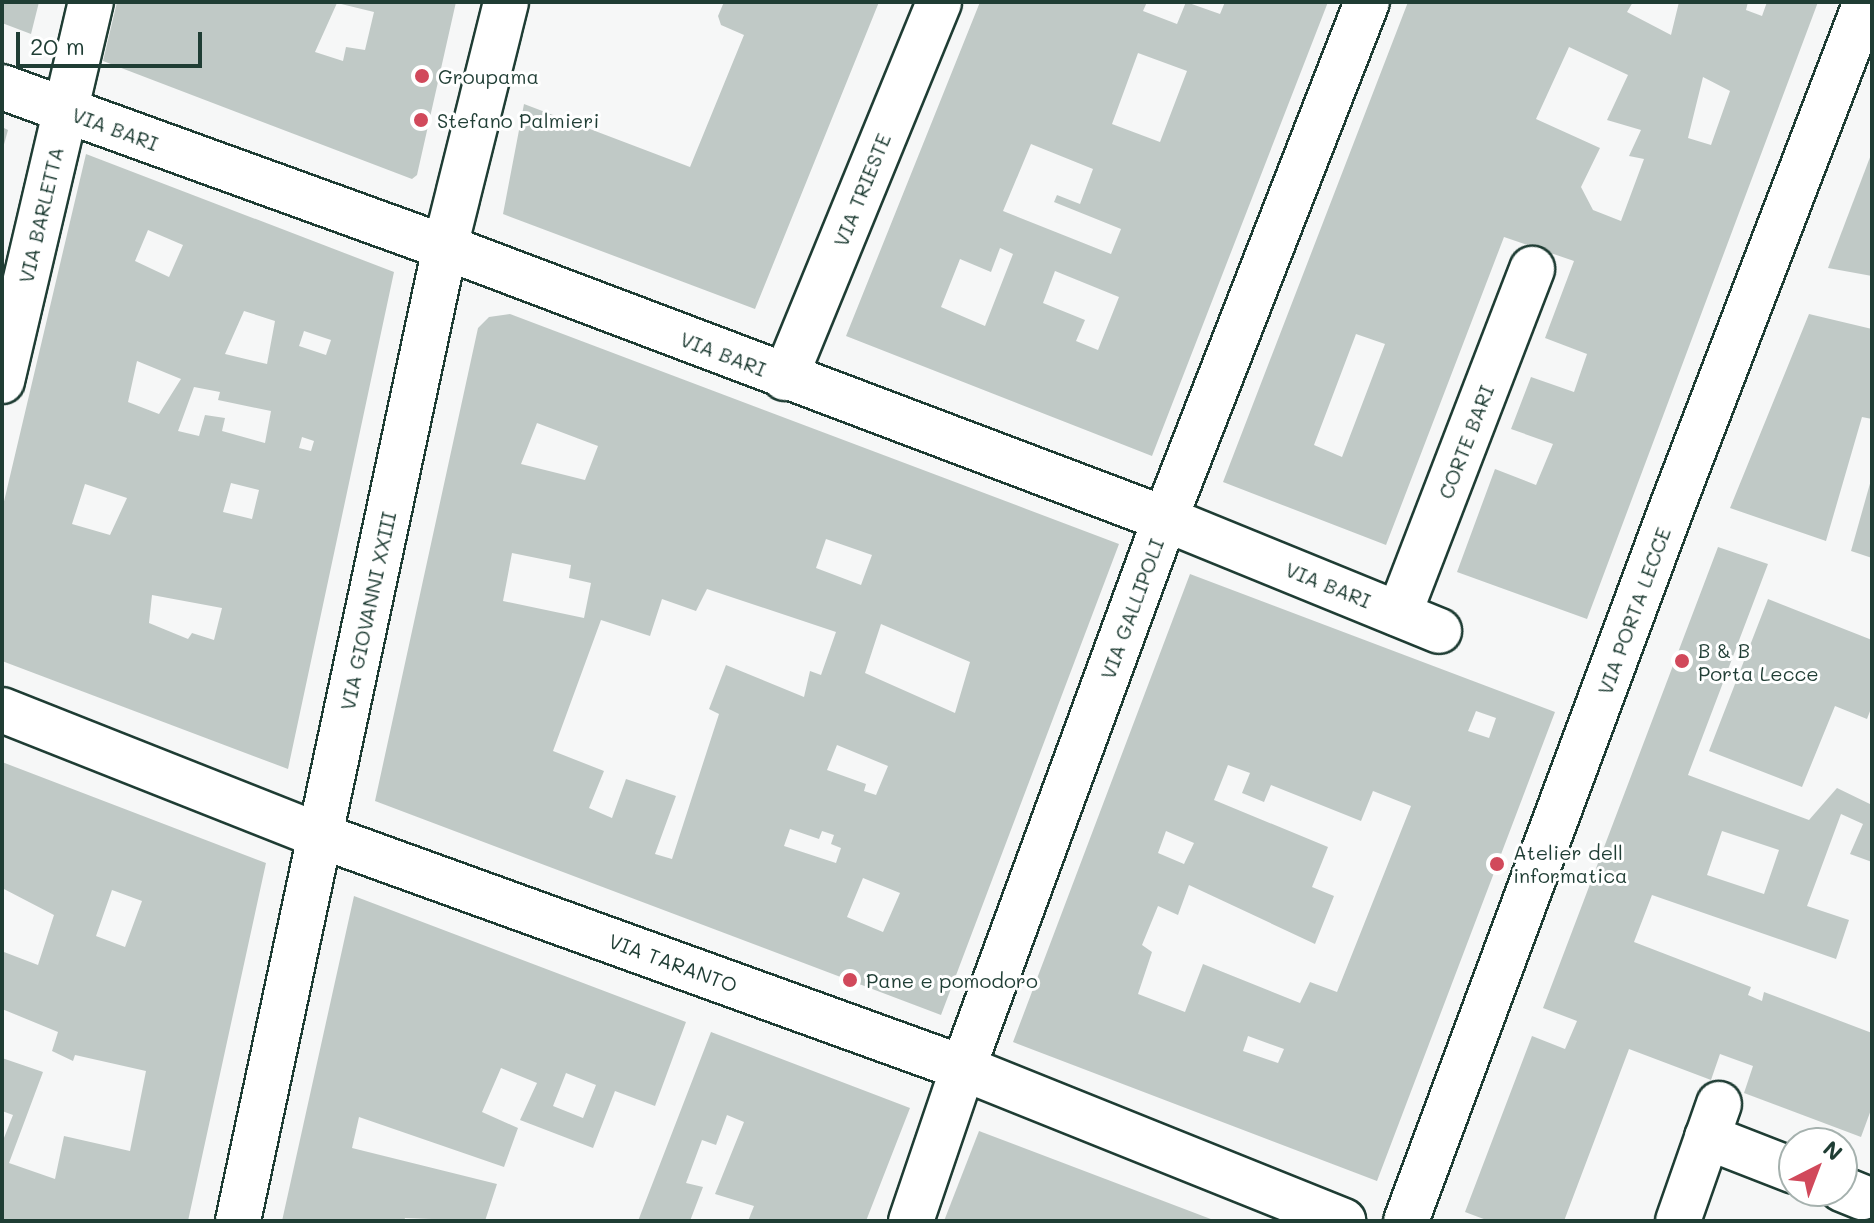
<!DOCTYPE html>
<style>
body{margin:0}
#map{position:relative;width:1874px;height:1223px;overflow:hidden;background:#f6f7f7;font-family:Mali,sans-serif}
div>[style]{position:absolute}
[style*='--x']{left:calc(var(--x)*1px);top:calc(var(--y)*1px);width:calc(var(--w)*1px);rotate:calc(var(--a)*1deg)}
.building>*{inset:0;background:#c0c9c6}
.roads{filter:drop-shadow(2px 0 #1f3d34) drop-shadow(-2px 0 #1f3d34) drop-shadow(0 2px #1f3d34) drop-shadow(0 -2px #1f3d34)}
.minor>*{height:44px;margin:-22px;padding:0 22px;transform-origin:22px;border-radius:22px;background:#fff}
.dots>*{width:22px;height:22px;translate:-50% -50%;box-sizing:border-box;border:4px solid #fff;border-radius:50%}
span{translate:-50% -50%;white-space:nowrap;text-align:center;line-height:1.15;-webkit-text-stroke:6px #fff;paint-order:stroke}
.poi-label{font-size:20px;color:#1f3d34}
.left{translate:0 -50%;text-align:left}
.street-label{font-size:20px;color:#1f3d34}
.frame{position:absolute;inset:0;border:4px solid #1f3d34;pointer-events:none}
.north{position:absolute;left:1778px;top:1127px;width:80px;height:80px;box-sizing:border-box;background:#fff;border:2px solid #a5b1ae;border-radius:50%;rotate:42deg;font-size:22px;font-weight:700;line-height:32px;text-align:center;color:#1f3d34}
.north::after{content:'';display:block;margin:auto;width:28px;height:36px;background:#d1495b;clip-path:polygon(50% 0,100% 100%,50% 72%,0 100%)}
.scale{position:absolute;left:16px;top:32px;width:186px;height:36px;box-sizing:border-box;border:4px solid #1f3d34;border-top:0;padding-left:10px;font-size:24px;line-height:28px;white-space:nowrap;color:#1f3d34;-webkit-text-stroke:6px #fff;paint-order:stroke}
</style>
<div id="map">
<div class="building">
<i style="clip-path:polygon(2px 2px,39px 2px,31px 34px,2px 23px)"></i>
<i style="clip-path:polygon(evenodd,117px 2px,456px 2px,417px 175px,412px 179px,103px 61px,117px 2px,337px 3px,374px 12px,365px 50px,346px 47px,343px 61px,315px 52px,337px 3px)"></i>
<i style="clip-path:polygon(724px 2px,879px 2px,755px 309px,503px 214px,524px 104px,690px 167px,744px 35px,721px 25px,718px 16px)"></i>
<i style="clip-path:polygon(evenodd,980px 2px,1147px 2px,1143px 11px,1177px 24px,1186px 2px,1220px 14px,1225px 2px,1328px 2px,1152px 456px,846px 336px,980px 2px,1138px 53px,1187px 71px,1160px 142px,1112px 124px,1138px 53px,980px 2px,1031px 144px,1093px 169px,1080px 204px,1057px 195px,1054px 202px,1121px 229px,1111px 254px,1003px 211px,1031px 144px,980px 2px,1000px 248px,1013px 254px,985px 326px,941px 307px,960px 259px,991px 272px,1000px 248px,980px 2px,1055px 271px,1119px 297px,1098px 350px,1076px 341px,1085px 320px,1043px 303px,1055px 271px)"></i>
<i style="clip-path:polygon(evenodd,1408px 2px,1633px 2px,1627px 12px,1671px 35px,1679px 2px,1748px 2px,1746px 10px,1762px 16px,1767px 2px,1818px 2px,1587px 619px,1457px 572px,1495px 469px,1536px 485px,1553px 444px,1511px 429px,1531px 377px,1574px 392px,1587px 354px,1545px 338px,1574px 261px,1504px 237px,1386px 545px,1223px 482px,1408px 2px,1569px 47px,1628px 75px,1607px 120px,1641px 130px,1629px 156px,1644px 159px,1621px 221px,1593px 210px,1581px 187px,1600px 148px,1536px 119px,1569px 47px,1408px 2px,1703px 77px,1730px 91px,1711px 145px,1688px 138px,1703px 77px,1408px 2px,1356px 334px,1385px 344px,1342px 457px,1314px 445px,1356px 334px)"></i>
<i style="clip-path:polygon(2px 127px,8px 130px,3px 148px,2px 148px)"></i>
<i style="clip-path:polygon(1872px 152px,1872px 276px,1828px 268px)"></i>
<i style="clip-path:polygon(evenodd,86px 154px,394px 272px,288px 769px,2px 661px,2px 510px,86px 154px,148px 230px,183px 245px,169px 277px,135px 261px,148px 230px,86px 154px,244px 311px,275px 321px,267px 364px,225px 354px,244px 311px,86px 154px,304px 331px,331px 340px,326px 355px,299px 346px,304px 331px,86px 154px,137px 361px,181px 379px,159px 414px,128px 402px,137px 361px,86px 154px,194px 387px,220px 392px,218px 400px,271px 411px,265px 443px,222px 431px,225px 418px,205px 415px,199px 436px,178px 431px,194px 387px,86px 154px,302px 437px,314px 441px,311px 451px,299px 448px,302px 437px,86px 154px,231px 483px,259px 490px,252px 519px,223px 512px,231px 483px,86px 154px,85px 484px,127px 498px,110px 535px,72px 524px,85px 484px,86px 154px,152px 595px,222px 608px,214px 640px,192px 633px,188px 639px,149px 623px,152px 595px)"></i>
<i style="clip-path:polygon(evenodd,510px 314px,1119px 544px,941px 1015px,375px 801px,478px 328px,489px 317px,510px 314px,537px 423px,598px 446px,585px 480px,521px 464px,537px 423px,510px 314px,826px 539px,872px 555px,861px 585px,816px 568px,826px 539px,510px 314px,512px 553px,571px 565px,569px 578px,591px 583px,584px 618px,503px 601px,512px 553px,510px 314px,707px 589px,836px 632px,821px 675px,810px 671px,804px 697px,726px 665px,709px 709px,719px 714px,672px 859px,655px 854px,676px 796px,626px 779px,612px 818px,589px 808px,604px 771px,553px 751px,601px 620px,650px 636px,662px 599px,696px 611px,707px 589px,510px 314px,881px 624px,970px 662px,955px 713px,865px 673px,881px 624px,510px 314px,837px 745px,888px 766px,876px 795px,864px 791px,866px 784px,827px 770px,837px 745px,510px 314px,790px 829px,819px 839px,822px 831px,834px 835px,831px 844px,841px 848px,836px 863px,784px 846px,790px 829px,510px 314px,863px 878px,900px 893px,883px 932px,847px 917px,863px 878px)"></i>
<i style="clip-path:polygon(1809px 314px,1872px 329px,1872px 419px,1862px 417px,1826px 541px,1730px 508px)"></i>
<i style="clip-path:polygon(1871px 480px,1872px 480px,1872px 558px,1851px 551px)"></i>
<i style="clip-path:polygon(evenodd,1718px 547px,1768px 564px,1688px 775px,1809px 820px,1837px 788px,1872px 805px,1872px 862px,1850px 854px,1863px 824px,1841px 814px,1807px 906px,1849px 920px,1836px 959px,1652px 895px,1634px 942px,1751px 987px,1748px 995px,1762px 1001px,1764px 992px,1872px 1033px,1872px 1107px,1861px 1137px,1744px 1093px,1753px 1066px,1720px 1054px,1711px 1080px,1629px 1049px,1564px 1221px,1489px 1221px,1465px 1212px,1532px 1036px,1565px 1049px,1577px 1021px,1543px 1008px,1718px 547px,1722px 831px,1779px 850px,1764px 894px,1707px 875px,1722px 831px)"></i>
<i style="clip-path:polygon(evenodd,1190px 574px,1555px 712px,1377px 1181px,1013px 1042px,1190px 574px,1476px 711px,1496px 718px,1489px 738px,1468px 731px,1476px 711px,1190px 574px,1228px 765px,1250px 773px,1242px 793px,1264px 802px,1271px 785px,1361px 821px,1373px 791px,1411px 806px,1337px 992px,1310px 982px,1300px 1003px,1203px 964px,1185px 1012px,1138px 994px,1152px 952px,1142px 945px,1158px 906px,1178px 915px,1189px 885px,1315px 944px,1334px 896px,1312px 887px,1328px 847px,1214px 800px,1228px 765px,1190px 574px,1166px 831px,1194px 843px,1184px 864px,1158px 853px,1166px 831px,1190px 574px,1248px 1036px,1284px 1049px,1278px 1063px,1243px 1051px,1248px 1036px)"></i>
<i style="clip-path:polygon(1768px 599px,1872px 640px,1872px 706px,1867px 719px,1835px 706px,1802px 787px,1709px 751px)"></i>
<i style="clip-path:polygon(evenodd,2px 762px,266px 863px,188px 1221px,2px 1221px,2px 1143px,13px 1115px,2px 1111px,2px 1058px,43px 1072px,9px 1163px,55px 1179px,64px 1136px,130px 1151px,146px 1071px,75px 1055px,73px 1061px,52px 1051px,58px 1032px,2px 1009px,4px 952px,38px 965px,54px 915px,2px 888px,2px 762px,112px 890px,142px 901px,125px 947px,96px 936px,112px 890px)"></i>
<i style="clip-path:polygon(evenodd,354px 896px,686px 1022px,655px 1106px,615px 1091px,593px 1148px,520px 1120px,537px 1083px,501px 1068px,482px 1112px,518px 1128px,504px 1167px,359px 1117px,352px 1148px,497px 1184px,485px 1221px,405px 1218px,404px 1221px,282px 1221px,354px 896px,566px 1073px,596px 1085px,583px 1118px,553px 1106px,566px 1073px)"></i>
<i style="clip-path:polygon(711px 1032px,910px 1108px,866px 1221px,748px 1221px,754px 1206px,715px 1194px,744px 1122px,727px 1115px,716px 1145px,702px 1140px,686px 1183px,703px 1187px,690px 1221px,638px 1221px)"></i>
<i style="clip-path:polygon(979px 1131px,1216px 1221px,944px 1221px)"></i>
</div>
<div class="roads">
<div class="minor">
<i style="--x:2;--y:87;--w:471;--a:19.9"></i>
<i style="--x:445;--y:247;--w:770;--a:20.7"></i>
<i style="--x:1165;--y:519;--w:296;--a:22.2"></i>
<i style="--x:785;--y:378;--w:406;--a:-67.7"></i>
<i style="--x:2;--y:381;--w:389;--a:-76.8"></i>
<i style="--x:1399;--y:614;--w:370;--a:-68.9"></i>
<i style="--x:2;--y:710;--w:343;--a:21.6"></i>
<i style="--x:321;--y:836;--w:683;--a:19.87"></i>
<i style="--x:963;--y:1068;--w:410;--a:21.9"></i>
<i style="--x:1707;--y:1137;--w:93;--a:21.3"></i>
<i style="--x:1842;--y:1189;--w:22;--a:22"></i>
<i style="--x:238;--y:1221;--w:996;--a:-78"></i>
<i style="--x:445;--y:247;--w:252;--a:-76"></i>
<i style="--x:911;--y:1221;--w:162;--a:-71.2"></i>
<i style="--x:963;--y:1068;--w:585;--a:-69.8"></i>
<i style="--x:1165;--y:519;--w:555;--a:-68.66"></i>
<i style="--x:1406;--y:1221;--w:762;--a:-69.57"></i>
<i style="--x:1672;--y:507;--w:541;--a:-68.99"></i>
<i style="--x:1678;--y:1221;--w:124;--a:-70.7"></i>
</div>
</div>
<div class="dots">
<i style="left:422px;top:76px;background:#d1495b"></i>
<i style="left:421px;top:120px;background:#d1495b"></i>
<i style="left:1682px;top:661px;background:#d1495b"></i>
<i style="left:1497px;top:864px;background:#d1495b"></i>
<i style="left:850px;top:980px;background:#d1495b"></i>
</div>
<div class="poi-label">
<span class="left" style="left:438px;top:76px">Groupama</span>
<span class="left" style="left:437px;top:120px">Stefano Palmieri</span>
<span class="left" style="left:1698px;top:662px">B &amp; B<br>Porta Lecce</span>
<span class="left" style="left:1513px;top:864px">Atelier dell<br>informatica</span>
<span class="left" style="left:866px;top:980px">Pane e pomodoro</span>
</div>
<div class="street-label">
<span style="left:115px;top:129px;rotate:20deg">VIA BARI</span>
<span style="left:862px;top:190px;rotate:-68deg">VIA TRIESTE</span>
<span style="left:41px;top:215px;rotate:-77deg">VIA BARLETTA</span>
<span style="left:723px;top:354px;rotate:21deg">VIA BARI</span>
<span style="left:1466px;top:442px;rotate:-69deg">CORTE BARI</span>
<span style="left:1328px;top:585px;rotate:22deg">VIA BARI</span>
<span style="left:1132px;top:609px;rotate:-70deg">VIA GALLIPOLI</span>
<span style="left:368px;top:611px;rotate:-78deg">VIA GIOVANNI XXIII</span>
<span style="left:1634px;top:611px;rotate:-70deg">VIA PORTA LECCE</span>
<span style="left:673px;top:963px;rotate:20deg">VIA TARANTO</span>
</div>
<div class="frame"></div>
<div class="north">N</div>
<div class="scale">20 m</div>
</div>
